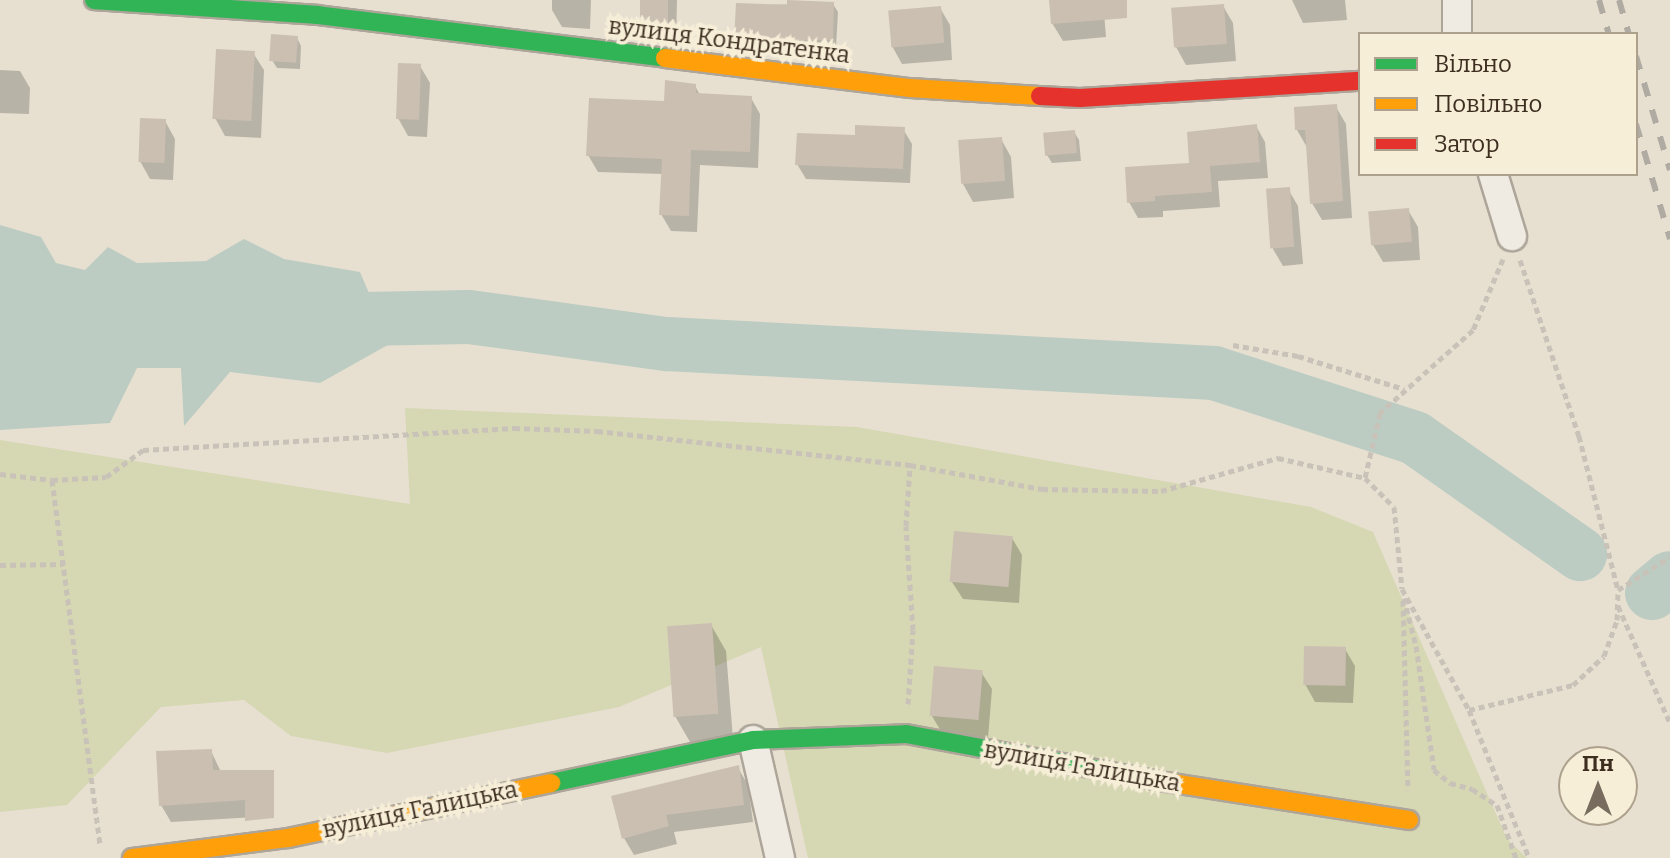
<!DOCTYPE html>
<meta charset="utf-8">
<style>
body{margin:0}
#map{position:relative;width:1670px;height:858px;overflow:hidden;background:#e7e0d1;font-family:Bitter,serif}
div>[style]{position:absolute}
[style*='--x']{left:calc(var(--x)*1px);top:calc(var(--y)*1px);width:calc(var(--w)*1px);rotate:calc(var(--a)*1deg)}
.green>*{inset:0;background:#d6d7b3}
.water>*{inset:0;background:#bcccc2}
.shadow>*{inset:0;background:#0003}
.river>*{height:54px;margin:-27px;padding:0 27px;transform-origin:27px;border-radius:27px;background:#bcccc2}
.building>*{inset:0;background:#cbbfb2;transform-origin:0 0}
.path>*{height:5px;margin-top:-2.5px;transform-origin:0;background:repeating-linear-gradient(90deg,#c8c2b9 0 6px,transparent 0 10px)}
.roads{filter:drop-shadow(2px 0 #ada599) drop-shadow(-2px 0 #ada599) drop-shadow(0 2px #ada599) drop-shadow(0 -2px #ada599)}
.street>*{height:28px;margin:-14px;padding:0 14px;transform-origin:14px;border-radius:14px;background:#efebe3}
.fast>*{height:18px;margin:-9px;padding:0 9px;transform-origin:9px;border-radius:9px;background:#30b455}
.slow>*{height:18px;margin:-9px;padding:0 9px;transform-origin:9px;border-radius:9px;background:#ff9f0a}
.jam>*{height:18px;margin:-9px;padding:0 9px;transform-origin:9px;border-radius:9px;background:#e5322d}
.rail>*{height:6px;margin-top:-3px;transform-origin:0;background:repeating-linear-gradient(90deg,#afaaa2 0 14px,transparent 0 28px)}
span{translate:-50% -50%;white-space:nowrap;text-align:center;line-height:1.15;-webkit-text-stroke:7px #f7eed8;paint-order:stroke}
.street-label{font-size:24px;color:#3d2e20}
.legend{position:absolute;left:1358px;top:32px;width:280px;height:144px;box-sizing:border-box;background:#f7eed8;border:2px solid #ada18e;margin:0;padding:10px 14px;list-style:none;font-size:24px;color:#3d2e20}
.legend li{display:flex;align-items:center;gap:16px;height:40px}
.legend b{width:40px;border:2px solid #ada18e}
.north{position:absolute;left:1558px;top:746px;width:80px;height:80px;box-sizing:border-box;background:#f7eed8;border:2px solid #ada18e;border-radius:50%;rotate:0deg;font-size:22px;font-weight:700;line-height:32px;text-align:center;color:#3d2e20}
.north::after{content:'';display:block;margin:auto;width:28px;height:36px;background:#786c5e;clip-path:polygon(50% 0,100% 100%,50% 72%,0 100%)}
</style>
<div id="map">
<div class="green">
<i style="clip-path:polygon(405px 408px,857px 427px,1311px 507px,1373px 532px,1507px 839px,1527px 858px,808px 858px,761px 647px,619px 707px,387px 753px,291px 736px,244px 700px,161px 707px,67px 805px,0 812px,0 440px,410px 504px)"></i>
</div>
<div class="water">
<i style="clip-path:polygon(0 225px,41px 237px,56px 263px,85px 270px,108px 247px,137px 263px,206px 261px,244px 239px,284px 259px,360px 272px,378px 314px,402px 337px,320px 383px,230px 372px,184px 426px,181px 368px,137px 368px,110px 423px,0 430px)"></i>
</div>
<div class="shadow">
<i style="clip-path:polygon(552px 0,591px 0,590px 29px,562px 27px,552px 10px)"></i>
<i style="clip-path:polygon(642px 0,677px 0,676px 44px,651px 43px,641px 25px)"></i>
<i style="clip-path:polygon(1051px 0,1103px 0,1106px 37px,1063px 41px,1052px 23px)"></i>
<i style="clip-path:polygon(1292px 0,1345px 0,1347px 20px,1303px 23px)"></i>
<i style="clip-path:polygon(833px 4px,838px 12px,836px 47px,741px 47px,737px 39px,738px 5px)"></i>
<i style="clip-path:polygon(1223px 6px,1233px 23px,1236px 61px,1186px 65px,1176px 47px)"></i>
<i style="clip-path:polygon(940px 8px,950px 25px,952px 60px,902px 64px,892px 46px)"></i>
<i style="clip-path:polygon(297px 38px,301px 46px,300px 69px,277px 68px,272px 60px)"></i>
<i style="clip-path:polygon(253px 53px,264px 70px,261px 138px,225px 136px,215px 118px)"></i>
<i style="clip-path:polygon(420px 66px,430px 83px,427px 137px,408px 136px,398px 118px)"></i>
<i style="clip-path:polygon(0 70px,20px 71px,30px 88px,29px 114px,0 113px)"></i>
<i style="clip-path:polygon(695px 86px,700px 95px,751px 98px,760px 114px,758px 168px,700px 165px,697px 232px,671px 231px,661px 214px,663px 174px,598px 172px,588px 155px)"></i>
<i style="clip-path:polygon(1336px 107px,1346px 124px,1352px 218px,1322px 220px,1312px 203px,1308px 149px,1297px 130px)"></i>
<i style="clip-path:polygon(165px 121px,175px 139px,173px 180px,150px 179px,140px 161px)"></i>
<i style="clip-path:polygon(1256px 126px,1265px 142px,1268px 178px,1218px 181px,1220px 207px,1163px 211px,1163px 217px,1138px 218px,1129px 202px)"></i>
<i style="clip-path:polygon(903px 129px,912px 144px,910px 183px,806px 179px,797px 164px,857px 137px)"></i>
<i style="clip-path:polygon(1074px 132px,1079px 140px,1081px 161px,1052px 163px,1047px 155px)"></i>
<i style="clip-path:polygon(1001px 139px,1011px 157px,1014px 198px,973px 202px,963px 184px)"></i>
<i style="clip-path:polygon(1288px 189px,1298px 206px,1303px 264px,1283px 266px,1273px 249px)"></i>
<i style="clip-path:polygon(1408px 210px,1418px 227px,1420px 260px,1383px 262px,1373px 245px,1371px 212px)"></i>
<i style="clip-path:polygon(1012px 538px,1022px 555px,1019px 603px,963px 599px,952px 582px)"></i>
<i style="clip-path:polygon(711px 625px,726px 651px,733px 739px,690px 742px,675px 716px)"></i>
<i style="clip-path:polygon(1345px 649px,1355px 666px,1353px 703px,1315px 702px,1305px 684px)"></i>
<i style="clip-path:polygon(981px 672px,992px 689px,988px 738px,942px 733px,932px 716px)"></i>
<i style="clip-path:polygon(211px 751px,221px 772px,271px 816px,171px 822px,161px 805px)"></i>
<i style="clip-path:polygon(738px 768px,748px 785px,753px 822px,674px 832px,677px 844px,634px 855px,624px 838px)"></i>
</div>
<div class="river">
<i style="--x:308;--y:320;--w:161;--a:-1.1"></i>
<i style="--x:469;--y:317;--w:200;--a:7.8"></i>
<i style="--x:667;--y:344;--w:548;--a:3.03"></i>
<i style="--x:1214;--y:373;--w:211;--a:17.9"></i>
<i style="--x:1415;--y:438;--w:202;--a:35.1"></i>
<i style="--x:1652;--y:593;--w:23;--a:-40"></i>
</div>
<div class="building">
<i style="left:640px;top:0;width:28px;height:26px"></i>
<i style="clip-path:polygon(787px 0,834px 2px,833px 40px,734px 40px,736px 3px,787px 5px)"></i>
<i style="clip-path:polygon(1049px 0,1127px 0,1127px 18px,1051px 24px)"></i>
<i style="left:1224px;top:4px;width:40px;height:53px;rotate:86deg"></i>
<i style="left:941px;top:6px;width:37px;height:53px;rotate:85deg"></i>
<i style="left:271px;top:34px;width:27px;height:27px;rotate:4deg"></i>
<i style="left:216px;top:49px;width:39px;height:70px;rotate:3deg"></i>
<i style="left:398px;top:63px;width:23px;height:56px;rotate:2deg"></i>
<i style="clip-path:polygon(665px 80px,696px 84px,696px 93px,752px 96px,750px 152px,691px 150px,689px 216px,659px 215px,662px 159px,586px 156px,589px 98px,664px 101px)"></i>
<i style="clip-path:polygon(1337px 104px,1343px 201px,1310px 204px,1305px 130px,1295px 130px,1294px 107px)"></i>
<i style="left:140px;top:118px;width:26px;height:44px;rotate:2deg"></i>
<i style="clip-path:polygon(1257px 124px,1260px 162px,1210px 166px,1212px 192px,1155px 196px,1155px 201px,1127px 203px,1125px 167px,1189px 163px,1187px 132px)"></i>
<i style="clip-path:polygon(855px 125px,905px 127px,903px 169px,795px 165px,797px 133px,855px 135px)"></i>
<i style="left:1075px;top:130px;width:23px;height:32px;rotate:85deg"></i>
<i style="left:1002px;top:137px;width:44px;height:44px;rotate:86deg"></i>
<i style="left:1290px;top:187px;width:60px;height:24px;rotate:86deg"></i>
<i style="left:1409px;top:208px;width:34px;height:41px;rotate:85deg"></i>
<i style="left:954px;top:531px;width:59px;height:51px;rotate:5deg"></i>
<i style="left:712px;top:623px;width:91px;height:45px;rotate:86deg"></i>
<i style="left:1304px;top:646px;width:42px;height:39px;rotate:1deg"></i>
<i style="left:934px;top:666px;width:49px;height:50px;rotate:5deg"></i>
<i style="clip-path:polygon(212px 749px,213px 770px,274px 770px,274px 818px,245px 821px,245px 800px,159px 806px,156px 751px)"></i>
<i style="clip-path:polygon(739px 765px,744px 805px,666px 815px,669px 826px,622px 839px,611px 796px)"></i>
</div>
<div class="path">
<i style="--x:1503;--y:259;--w:77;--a:112.9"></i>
<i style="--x:1473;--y:330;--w:125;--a:138.3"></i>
<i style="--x:1380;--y:413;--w:67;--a:103"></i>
<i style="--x:1365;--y:478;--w:41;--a:45"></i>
<i style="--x:1394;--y:507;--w:82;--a:84.4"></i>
<i style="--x:1402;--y:589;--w:138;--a:61"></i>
<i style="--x:1469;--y:710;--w:160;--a:67.9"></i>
<i style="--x:1520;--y:260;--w:186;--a:71.5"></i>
<i style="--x:1579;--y:436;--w:159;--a:75.8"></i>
<i style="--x:1618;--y:590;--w:62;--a:-32.4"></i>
<i style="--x:1233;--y:345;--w:66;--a:9.6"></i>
<i style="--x:1298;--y:356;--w:111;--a:17.3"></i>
<i style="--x:0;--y:474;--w:52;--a:6.6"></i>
<i style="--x:52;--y:480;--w:54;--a:-3.2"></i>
<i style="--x:106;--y:477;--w:46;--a:-36.1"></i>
<i style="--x:143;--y:450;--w:372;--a:-3.4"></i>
<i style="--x:514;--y:428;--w:83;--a:2.1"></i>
<i style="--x:597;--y:431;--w:315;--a:6.2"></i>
<i style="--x:910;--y:465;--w:134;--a:10.3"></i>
<i style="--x:1042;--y:489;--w:119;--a:1"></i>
<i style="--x:1161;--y:491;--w:122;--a:-15.8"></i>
<i style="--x:1278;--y:458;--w:89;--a:12.9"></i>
<i style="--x:52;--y:480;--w:368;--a:82.5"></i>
<i style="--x:0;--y:565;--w:63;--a:-0.9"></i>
<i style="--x:1404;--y:598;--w:49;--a:76"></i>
<i style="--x:1416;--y:646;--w:125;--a:81.7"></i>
<i style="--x:1434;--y:770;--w:21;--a:39"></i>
<i style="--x:1450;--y:783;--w:23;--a:15"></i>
<i style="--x:1472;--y:789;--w:30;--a:33"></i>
<i style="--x:1497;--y:805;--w:56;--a:70.3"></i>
<i style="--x:1403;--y:600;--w:190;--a:88.5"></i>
<i style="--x:1618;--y:606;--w:128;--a:66"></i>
<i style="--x:908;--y:704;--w:74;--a:-86.1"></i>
<i style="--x:913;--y:630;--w:104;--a:-93.9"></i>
<i style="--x:906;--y:526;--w:61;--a:-86.2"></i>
<i style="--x:1469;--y:710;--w:107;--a:-13.5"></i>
<i style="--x:1573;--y:685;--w:42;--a:-43.1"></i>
<i style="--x:1604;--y:656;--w:38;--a:-70"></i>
<i style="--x:1617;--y:620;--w:30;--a:-88"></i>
</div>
<div class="roads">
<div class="street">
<i style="--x:1457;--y:0;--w:34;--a:90"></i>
<i style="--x:1493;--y:174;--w:65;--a:73"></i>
<i style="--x:753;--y:740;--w:121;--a:77.1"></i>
</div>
<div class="fast">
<i style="--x:94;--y:0;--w:224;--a:3.8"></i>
<i style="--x:317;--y:15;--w:351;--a:7"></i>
<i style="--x:551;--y:783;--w:207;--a:-12"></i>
<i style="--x:753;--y:740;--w:153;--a:-2.2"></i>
<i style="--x:906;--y:734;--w:264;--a:10.5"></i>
</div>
<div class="slow">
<i style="--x:665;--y:58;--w:247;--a:7"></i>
<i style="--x:910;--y:88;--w:130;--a:3.5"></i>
<i style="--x:1166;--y:782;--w:246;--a:8.9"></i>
<i style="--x:132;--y:858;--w:157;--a:-7.3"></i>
<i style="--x:288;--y:838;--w:269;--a:-11.8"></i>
</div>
<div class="jam">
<i style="--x:1040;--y:96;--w:40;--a:2.9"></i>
<i style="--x:1080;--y:98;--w:281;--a:-3.5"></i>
</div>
</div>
<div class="rail">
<i style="--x:1599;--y:0;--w:35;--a:74"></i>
<i style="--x:1619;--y:0;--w:35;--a:74"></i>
<i style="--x:1636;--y:56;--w:119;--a:73.4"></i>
<i style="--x:1636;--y:124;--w:120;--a:73.5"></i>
</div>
<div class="street-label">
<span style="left:729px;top:41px;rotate:7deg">вулиця Кондратенка</span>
<span style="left:1082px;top:767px;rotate:10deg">вулиця Галицька</span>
<span style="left:420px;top:810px;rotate:-12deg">вулиця Галицька</span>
</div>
<ul class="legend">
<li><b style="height:10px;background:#30b455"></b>Вільно</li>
<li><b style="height:10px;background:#ff9f0a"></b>Повільно</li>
<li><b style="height:10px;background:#e5322d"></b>Затор</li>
</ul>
<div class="north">Пн</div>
</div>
